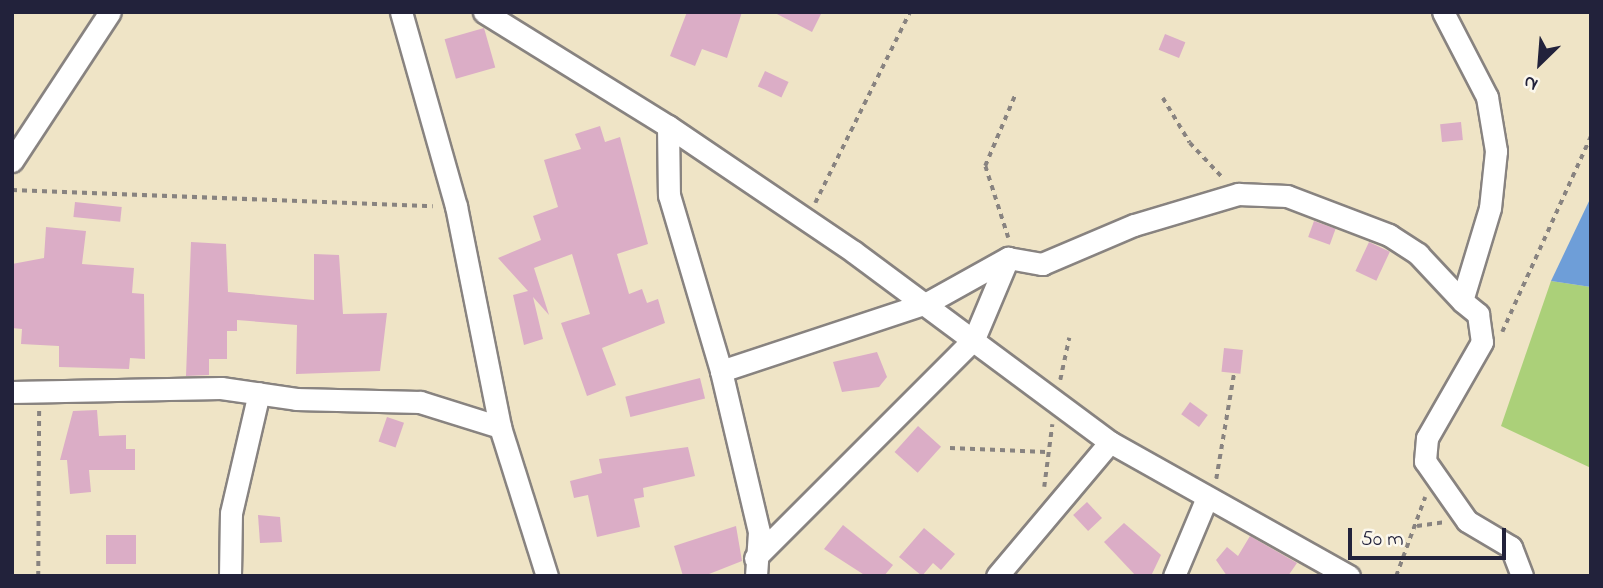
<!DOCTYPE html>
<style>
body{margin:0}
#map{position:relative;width:1603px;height:588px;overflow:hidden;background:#efe4c6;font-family:"Indie Flower",sans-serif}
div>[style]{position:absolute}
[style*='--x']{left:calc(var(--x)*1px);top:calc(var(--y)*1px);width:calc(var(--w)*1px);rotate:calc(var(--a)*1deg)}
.green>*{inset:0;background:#abd079}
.water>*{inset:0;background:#6e9ed8}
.building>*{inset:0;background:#dbadc6;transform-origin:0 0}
.path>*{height:3.5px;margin-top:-1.75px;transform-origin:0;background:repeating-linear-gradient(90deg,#888380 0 5px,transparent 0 10px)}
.roads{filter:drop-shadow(2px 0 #888380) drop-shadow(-2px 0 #888380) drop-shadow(0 2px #888380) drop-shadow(0 -2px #888380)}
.minor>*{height:21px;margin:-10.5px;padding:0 10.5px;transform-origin:10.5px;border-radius:10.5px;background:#fff}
span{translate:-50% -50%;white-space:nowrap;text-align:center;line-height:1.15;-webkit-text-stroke:5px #fbf7ec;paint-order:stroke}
.frame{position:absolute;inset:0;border:14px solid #22223b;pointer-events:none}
.north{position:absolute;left:1505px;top:28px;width:70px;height:70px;-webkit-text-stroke:5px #fbf7ec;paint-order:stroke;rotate:205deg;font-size:19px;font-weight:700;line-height:28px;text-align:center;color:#22223b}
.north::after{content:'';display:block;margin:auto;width:24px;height:32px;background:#22223b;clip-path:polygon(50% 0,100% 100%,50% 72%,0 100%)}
.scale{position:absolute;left:1348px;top:528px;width:158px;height:32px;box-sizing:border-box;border:4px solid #22223b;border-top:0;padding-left:9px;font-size:21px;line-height:24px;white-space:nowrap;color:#22223b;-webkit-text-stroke:5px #fbf7ec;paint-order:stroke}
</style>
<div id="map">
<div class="green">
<i style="clip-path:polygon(1551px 281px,1591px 287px,1591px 468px,1501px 426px)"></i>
</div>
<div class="water">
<i style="clip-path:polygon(1591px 197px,1591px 287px,1551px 281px)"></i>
</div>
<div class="building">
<i style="clip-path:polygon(687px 12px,742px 12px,727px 58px,702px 49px,695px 66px,670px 56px)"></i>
<i style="clip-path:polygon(773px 12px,822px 12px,812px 32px)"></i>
<i style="left:484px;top:28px;width:41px;height:41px;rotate:74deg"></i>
<i style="left:1165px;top:34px;width:22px;height:17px;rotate:22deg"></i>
<i style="left:765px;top:71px;width:26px;height:17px;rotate:25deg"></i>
<i style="left:1461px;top:122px;width:18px;height:21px;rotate:84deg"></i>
<i style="clip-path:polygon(600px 126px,605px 142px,620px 137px,648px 244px,617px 254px,629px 294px,642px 289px,647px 303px,658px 299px,665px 323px,602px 348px,616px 385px,587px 396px,561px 323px,590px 314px,572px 254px,534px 268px,549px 315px,533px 297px,543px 339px,524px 345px,513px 295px,528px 291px,498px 258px,541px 240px,533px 216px,558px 207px,544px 160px,581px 149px,575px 134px)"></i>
<i style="left:75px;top:202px;width:47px;height:15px;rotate:6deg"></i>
<i style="left:1314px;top:221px;width:23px;height:17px;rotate:20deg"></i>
<i style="clip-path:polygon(46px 227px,86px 231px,82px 264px,134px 268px,132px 293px,144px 294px,145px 359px,130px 358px,129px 369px,59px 367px,59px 346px,21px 344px,22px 329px,12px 328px,12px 264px,44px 258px)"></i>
<i style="clip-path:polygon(191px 242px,226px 244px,228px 292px,314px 300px,314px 254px,339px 255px,343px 314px,387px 313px,380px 371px,296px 374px,297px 325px,237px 320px,237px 331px,227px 331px,227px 359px,209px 359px,209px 375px,186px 376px)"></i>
<i style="left:1369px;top:242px;width:23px;height:32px;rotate:25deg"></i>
<i style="left:1224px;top:348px;width:19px;height:24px;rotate:6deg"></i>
<i style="clip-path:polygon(877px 352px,887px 377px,879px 387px,842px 392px,833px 362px)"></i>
<i style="left:700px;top:378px;width:21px;height:77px;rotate:76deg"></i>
<i style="left:1190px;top:402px;width:22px;height:15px;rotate:36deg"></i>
<i style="clip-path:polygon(97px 410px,99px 436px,126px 435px,126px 449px,135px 449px,135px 470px,89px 470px,91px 492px,70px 494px,67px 460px,60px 460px,73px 411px)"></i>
<i style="left:387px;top:417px;width:18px;height:26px;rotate:19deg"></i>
<i style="left:918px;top:426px;width:31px;height:35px;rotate:42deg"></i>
<i style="clip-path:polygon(688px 447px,695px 476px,643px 488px,644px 497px,634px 499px,640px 527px,597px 537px,588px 495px,574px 498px,570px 481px,602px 473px,599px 459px)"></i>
<i style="left:1087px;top:502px;width:22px;height:19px;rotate:47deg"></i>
<i style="clip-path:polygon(258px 515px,280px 517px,282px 542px,260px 543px)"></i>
<i style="clip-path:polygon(1124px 523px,1161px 555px,1151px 576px,1136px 576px,1104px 542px)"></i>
<i style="clip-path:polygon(843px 525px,893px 565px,884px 576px,866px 576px,824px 549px)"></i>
<i style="clip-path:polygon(736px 526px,742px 561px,704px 576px,683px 576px,674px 546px)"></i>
<i style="clip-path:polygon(924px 528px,955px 554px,941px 570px,933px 563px,922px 576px,899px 557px)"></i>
<i style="left:136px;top:535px;width:29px;height:30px;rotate:90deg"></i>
<i style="clip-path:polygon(1250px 536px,1297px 563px,1288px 576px,1227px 576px,1216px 560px,1227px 547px,1238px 556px)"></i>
</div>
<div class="path">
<i style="--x:1163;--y:98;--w:52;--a:59"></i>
<i style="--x:1190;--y:143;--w:47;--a:46.7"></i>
<i style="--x:12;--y:190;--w:421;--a:2.2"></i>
<i style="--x:815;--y:203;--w:213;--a:-63.6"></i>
<i style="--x:1008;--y:238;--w:76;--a:-107.7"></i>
<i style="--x:985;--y:166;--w:77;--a:-67.1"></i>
<i style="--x:1502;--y:332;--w:215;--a:-65.6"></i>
<i style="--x:1060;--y:380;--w:43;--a:-77.9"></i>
<i style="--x:950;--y:448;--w:96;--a:2.4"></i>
<i style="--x:1216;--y:479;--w:108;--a:-80.4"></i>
<i style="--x:1044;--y:487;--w:63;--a:-82.6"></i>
<i style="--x:1417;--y:526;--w:27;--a:-8"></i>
<i style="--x:38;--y:576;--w:166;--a:-89.7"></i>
<i style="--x:1396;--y:576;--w:84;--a:-69.8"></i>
</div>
<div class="roads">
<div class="minor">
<i style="--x:401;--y:12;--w:202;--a:74.2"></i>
<i style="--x:456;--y:206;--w:225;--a:78.7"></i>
<i style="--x:500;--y:427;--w:156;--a:72.5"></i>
<i style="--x:484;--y:12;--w:216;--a:31.8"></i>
<i style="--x:668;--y:126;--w:225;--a:34.1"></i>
<i style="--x:854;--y:252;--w:319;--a:36.6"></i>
<i style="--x:1110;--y:442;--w:274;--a:29.3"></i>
<i style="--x:1443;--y:12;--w:96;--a:62.6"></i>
<i style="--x:1487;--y:97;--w:55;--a:80.5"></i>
<i style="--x:1496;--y:151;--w:57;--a:96"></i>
<i style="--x:1490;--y:208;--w:97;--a:106.8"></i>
<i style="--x:1462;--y:301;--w:21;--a:39"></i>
<i style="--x:1478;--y:314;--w:28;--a:82"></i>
<i style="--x:1482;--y:342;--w:111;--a:119.8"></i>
<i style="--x:1427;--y:438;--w:23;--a:95"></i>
<i style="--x:1425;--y:461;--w:73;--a:55"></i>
<i style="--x:1467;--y:521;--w:51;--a:30.6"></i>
<i style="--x:1511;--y:547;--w:31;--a:69"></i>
<i style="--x:668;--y:126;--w:69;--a:89.2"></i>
<i style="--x:669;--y:195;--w:184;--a:73.5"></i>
<i style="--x:721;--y:371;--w:165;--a:76.7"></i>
<i style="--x:759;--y:532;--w:44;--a:93.9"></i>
<i style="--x:12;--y:161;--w:178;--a:-56.7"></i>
<i style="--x:721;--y:371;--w:217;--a:-18.3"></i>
<i style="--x:927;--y:303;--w:93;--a:-29.1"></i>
<i style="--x:1008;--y:258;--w:35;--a:10"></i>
<i style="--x:1042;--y:264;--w:100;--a:-23"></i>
<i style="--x:1134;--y:225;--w:109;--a:-16.6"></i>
<i style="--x:1238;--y:194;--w:49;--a:2.3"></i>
<i style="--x:1287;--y:196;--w:109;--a:20.9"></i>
<i style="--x:1389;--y:235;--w:35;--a:33"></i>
<i style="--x:1418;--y:254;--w:64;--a:46.9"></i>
<i style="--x:12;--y:392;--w:209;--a:-1.1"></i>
<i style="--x:221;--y:388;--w:76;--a:8.3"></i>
<i style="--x:296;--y:399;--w:124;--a:1.4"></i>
<i style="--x:420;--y:402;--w:84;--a:17.4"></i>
<i style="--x:755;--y:558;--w:310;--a:-45"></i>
<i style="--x:974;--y:339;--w:88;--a:-67.2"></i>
<i style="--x:230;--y:576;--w:63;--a:-89.1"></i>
<i style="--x:231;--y:513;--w:123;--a:-76.9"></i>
<i style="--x:997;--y:576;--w:175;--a:-49.9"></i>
<i style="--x:1174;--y:576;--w:82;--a:-67.2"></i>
</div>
</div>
<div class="frame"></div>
<div class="north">N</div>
<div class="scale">50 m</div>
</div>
